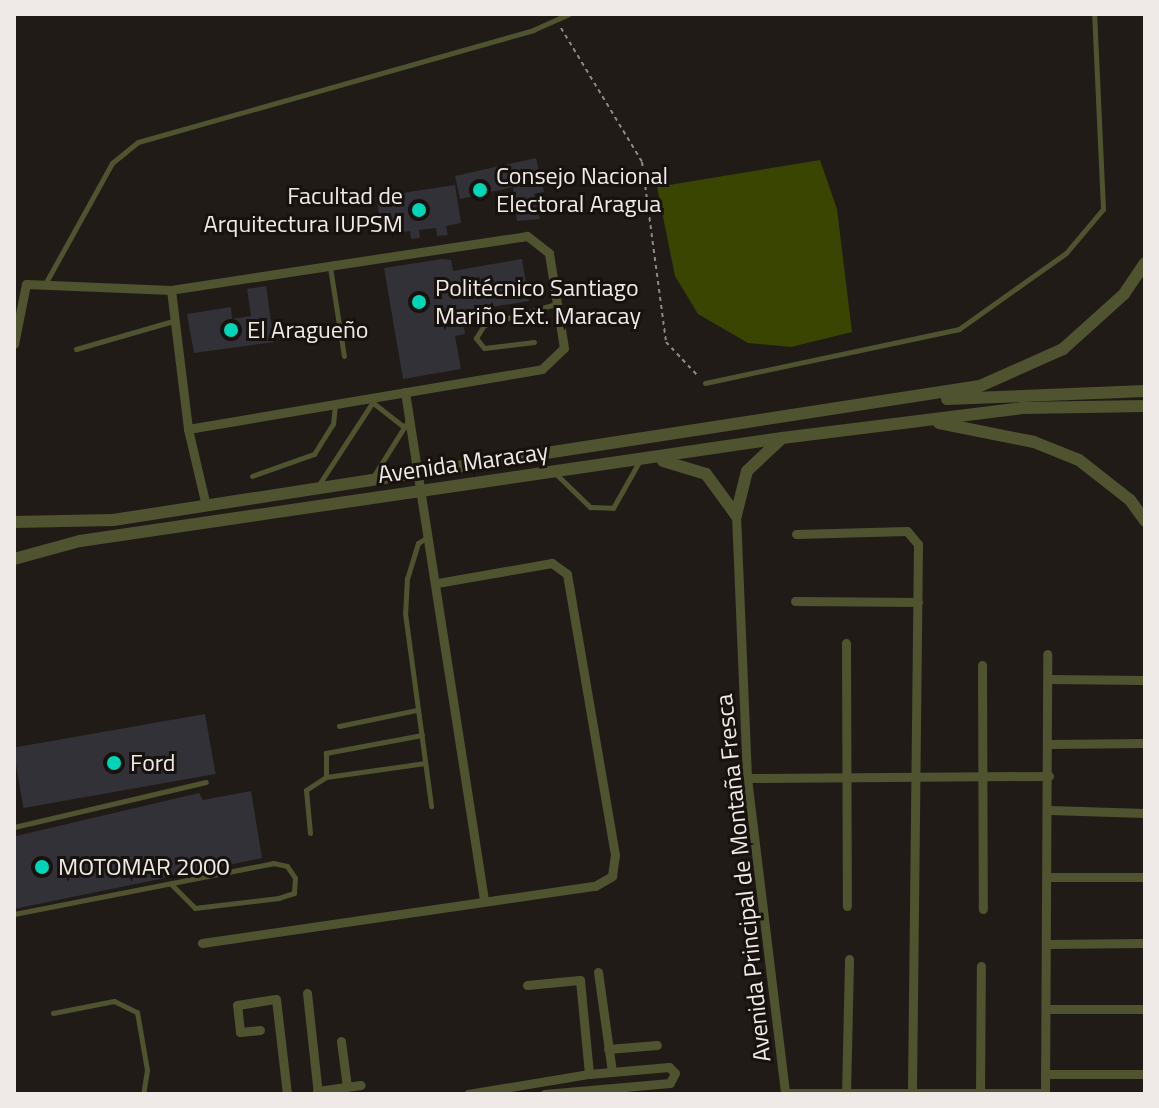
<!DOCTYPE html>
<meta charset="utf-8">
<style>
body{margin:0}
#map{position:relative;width:1159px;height:1108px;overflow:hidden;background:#211b18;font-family:"Titillium Web",sans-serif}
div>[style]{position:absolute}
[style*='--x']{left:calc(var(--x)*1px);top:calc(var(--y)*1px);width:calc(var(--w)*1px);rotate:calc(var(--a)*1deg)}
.green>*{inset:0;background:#394500}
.building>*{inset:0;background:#313137;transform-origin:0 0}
.path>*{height:2px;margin-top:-1px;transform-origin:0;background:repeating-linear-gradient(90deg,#8e8986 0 4px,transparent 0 8px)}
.service>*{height:5px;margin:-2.5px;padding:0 2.5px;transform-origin:2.5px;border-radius:2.5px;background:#50532f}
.minor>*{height:9px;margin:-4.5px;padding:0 4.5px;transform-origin:4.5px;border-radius:4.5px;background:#50532f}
.tertiary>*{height:12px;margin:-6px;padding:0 6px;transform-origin:6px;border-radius:6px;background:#50532f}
.dots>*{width:22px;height:22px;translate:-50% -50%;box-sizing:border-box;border:4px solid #18120f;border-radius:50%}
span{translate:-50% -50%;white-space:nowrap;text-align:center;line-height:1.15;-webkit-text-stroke:6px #18120f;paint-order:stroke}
.poi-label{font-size:24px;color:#efeae8}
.left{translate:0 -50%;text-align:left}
.right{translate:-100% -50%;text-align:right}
.street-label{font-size:24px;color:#efeae8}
.frame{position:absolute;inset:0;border:16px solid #efeae8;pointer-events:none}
</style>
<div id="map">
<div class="green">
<i style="clip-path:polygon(820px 160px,837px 209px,852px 332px,791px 347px,748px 343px,698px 314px,675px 276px,657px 187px)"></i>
</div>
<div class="building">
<i style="clip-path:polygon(536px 158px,544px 192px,534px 194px,540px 219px,517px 221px,513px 187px,460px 199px,455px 176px)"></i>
<i style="clip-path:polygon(455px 185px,461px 223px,446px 226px,448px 235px,437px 236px,436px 228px,419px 230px,420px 238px,411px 239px,410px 231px,383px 235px,376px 197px)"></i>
<i style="clip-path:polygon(442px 259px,451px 260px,453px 271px,522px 259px,529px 301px,461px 312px,465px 334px,455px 336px,461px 369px,403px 379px,384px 268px)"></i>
<i style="clip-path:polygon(266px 286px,274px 342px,194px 353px,187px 314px,231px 307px,232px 319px,251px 316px,247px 289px)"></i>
<i style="left:205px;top:714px;width:61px;height:195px;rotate:80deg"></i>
<i style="clip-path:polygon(251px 791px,262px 858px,14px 909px,16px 836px,199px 793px,203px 800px)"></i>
</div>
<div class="path">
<i style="--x:561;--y:28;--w:157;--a:58.8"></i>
<i style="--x:642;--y:162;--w:182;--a:82.4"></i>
<i style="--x:666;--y:342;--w:47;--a:46.7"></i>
</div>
<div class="service">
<i style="--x:330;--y:267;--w:90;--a:81.1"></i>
<i style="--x:45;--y:284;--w:138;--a:-61"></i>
<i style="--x:112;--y:163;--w:33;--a:-39"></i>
<i style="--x:138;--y:142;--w:411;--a:-15.8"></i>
<i style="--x:533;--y:30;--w:39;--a:-24"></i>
<i style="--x:534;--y:342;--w:50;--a:173.2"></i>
<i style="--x:484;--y:348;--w:13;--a:-129"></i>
<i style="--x:476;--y:338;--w:15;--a:-58"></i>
<i style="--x:484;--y:325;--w:75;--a:-16.3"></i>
<i style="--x:76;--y:349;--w:101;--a:-16.1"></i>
<i style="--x:705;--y:383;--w:260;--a:-12"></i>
<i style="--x:959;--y:329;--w:131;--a:-35.4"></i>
<i style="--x:1066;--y:253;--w:57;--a:-49.9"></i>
<i style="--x:1103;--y:209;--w:195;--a:-92.6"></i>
<i style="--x:372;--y:402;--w:41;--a:38"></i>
<i style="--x:555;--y:473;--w:49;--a:44.2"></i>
<i style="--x:590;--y:507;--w:23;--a:2"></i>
<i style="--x:613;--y:508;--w:55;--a:-60.6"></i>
<i style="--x:252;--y:476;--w:66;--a:-19.5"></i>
<i style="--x:314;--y:454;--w:36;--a:-58"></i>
<i style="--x:333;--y:424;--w:20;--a:-84"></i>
<i style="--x:373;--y:477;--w:66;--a:-58"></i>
<i style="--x:318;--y:486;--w:106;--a:-56.9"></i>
<i style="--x:426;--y:538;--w:9;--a:148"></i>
<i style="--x:418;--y:543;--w:37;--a:107"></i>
<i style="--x:407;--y:578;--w:35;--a:93"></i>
<i style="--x:405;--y:613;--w:195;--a:82.3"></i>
<i style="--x:339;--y:726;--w:80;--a:-11.6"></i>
<i style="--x:422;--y:735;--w:98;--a:169.4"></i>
<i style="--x:326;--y:753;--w:24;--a:90"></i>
<i style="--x:326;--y:777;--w:100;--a:-8"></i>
<i style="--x:14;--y:827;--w:197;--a:-13.2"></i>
<i style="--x:310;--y:833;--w:43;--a:-95.3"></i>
<i style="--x:306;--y:790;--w:24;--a:-33"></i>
<i style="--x:14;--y:914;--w:264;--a:-11.1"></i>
<i style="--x:273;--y:863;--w:14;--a:12"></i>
<i style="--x:287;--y:866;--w:14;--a:56"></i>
<i style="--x:295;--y:878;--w:15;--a:94"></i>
<i style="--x:294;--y:893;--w:16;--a:162"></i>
<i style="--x:279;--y:898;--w:85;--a:173.2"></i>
<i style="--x:195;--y:908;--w:34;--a:-135"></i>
<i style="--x:53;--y:1013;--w:62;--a:-11.1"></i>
<i style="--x:114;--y:1001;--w:25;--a:26"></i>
<i style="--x:137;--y:1012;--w:59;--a:80.2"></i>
<i style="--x:147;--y:1070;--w:24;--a:99"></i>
</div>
<div class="minor">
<i style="--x:14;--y:344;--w:61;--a:-78.7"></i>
<i style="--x:26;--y:284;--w:145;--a:2.4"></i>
<i style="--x:405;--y:392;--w:514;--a:81.16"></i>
<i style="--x:188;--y:429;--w:359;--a:-9.6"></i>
<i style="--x:542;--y:369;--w:30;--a:-44"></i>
<i style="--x:564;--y:348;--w:96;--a:-99"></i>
<i style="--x:549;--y:253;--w:28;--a:-142"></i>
<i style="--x:527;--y:236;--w:360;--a:171.4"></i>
<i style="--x:171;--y:290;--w:140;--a:83"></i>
<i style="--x:188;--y:429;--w:79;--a:76.8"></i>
<i style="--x:736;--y:515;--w:263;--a:87.6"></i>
<i style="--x:747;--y:778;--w:318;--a:83.1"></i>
<i style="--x:796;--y:534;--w:111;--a:-1.5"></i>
<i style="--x:907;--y:531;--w:17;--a:50"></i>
<i style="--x:918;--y:544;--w:550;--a:90.63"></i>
<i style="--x:795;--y:601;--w:123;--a:0.5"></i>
<i style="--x:846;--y:643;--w:263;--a:89.8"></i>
<i style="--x:982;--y:665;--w:244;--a:89.8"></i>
<i style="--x:1049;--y:679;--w:96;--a:0.6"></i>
<i style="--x:1049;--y:744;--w:96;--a:-0.6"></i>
<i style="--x:747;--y:778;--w:302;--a:-0.4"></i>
<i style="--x:1049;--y:810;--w:96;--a:1.8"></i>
<i style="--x:1049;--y:877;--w:96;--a:0"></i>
<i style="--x:202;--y:943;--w:397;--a:-8.3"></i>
<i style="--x:595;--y:886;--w:20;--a:-30"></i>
<i style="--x:612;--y:876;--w:21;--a:-82"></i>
<i style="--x:615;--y:855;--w:285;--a:-99.7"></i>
<i style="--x:567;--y:574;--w:19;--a:-144"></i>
<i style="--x:552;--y:563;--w:117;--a:170.1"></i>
<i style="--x:1047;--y:944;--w:96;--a:-0.6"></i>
<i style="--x:598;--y:972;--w:101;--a:82"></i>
<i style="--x:527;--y:985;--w:53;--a:-5.4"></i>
<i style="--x:580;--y:980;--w:94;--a:84.5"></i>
<i style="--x:307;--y:993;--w:102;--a:83.8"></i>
<i style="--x:1046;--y:1009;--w:99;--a:0"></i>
<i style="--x:260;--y:1030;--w:20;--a:174"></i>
<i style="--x:240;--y:1032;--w:27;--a:-96"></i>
<i style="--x:237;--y:1005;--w:39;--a:-9"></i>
<i style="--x:276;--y:999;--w:96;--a:83.4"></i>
<i style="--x:341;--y:1041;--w:46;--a:82.6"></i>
<i style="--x:608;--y:1049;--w:49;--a:-4.7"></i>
<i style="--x:1045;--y:1074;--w:96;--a:0"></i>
<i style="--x:317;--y:1091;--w:44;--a:-7.8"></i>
<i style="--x:785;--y:1093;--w:260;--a:0"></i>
<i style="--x:468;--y:1094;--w:123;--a:-9.4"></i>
<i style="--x:589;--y:1074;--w:80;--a:-5"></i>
<i style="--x:669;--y:1067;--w:8;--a:45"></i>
<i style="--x:675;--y:1073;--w:11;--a:117"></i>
<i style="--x:670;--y:1083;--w:126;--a:175"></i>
<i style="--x:846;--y:1094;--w:135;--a:-88.7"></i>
<i style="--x:980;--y:1094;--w:128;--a:-89.6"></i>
<i style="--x:1045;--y:1094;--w:440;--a:-89.7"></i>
</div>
<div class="tertiary">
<i style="--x:947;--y:399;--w:198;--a:-2.3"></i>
<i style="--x:939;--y:423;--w:97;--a:11.3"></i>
<i style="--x:1034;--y:442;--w:48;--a:21.8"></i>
<i style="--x:1079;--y:460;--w:65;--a:38.1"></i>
<i style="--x:1130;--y:500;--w:26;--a:54"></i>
<i style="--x:663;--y:461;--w:45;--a:16.8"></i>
<i style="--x:706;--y:474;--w:51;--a:53.8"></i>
<i style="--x:736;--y:515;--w:45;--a:-76"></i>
<i style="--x:747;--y:471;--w:47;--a:-43.3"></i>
<i style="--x:14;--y:522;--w:99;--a:-1.2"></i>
<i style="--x:113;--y:520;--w:877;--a:-8.79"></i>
<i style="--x:980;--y:386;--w:91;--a:-24"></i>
<i style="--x:1063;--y:349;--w:82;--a:-42"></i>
<i style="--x:1124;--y:294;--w:37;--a:-56"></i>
<i style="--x:14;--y:559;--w:68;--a:-15.3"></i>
<i style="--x:80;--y:541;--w:710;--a:-8.35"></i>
<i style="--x:782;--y:438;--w:242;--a:-7.1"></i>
<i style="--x:1022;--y:408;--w:123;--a:-0.9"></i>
</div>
<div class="dots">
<i style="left:480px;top:190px;background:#00d5b7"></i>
<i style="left:419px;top:210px;background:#00d5b7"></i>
<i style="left:419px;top:302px;background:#00d5b7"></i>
<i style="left:231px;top:330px;background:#00d5b7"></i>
<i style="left:114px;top:763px;background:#00d5b7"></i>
<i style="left:42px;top:867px;background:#00d5b7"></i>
</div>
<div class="poi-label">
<span class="left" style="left:496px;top:190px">Consejo Nacional<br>Electoral Aragua</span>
<span class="right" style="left:403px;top:210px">Facultad de<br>Arquitectura IUPSM</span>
<span class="left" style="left:435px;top:302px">Politécnico Santiago<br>Mariño Ext. Maracay</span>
<span class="left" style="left:247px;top:330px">El Aragueño</span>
<span class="left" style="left:130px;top:763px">Ford</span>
<span class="left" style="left:58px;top:867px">MOTOMAR 2000</span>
</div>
<div class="street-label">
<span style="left:463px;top:463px;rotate:-8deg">Avenida Maracay</span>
<span style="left:743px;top:878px;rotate:-96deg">Avenida Principal de Montaña Fresca</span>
</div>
<div class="frame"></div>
</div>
